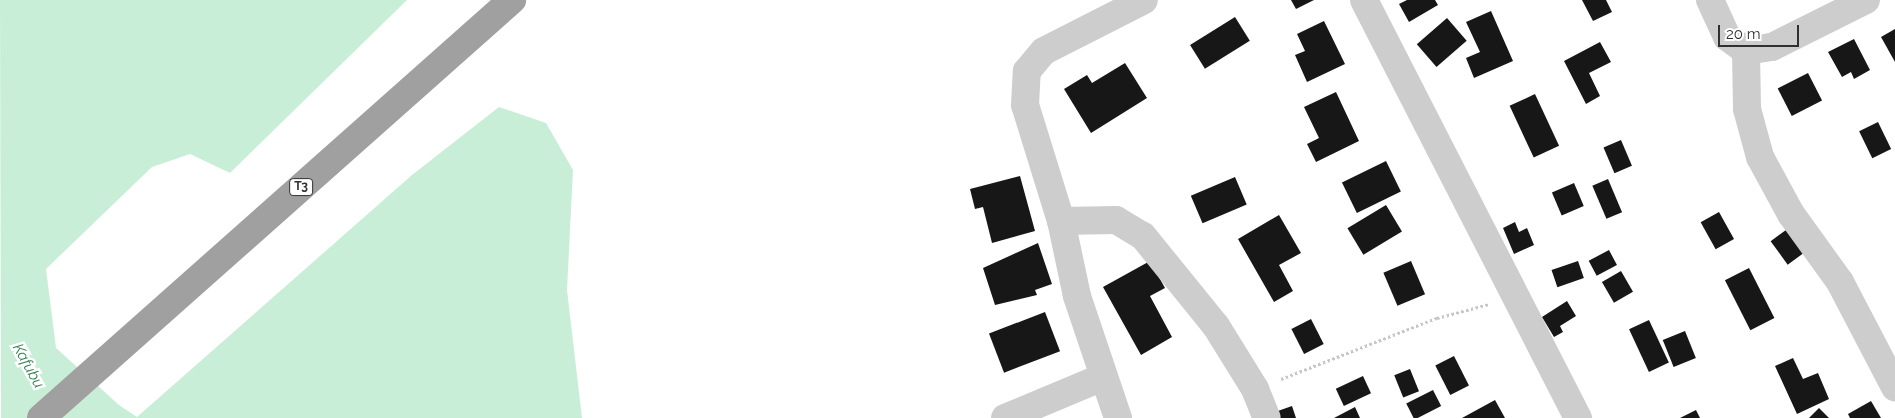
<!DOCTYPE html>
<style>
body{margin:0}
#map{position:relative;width:1895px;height:418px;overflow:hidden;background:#fff;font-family:Raleway,sans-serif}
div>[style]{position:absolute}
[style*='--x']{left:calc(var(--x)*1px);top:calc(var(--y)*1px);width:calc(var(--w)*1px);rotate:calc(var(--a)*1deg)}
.water>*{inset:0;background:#c9eed8}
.building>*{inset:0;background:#171717;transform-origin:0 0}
.path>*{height:3px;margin-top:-1.5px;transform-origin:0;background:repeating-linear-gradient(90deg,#c7c7c7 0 2.5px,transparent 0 5px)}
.minor>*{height:28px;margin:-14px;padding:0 14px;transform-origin:14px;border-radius:14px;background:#cdcdcd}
.trunk>*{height:28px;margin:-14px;padding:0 14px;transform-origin:14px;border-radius:14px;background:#a0a0a0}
span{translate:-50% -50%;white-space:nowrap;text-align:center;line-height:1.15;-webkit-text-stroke:5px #fff;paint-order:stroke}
.shield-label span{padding:1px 4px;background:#fff;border:1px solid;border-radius:4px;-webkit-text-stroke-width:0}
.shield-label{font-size:12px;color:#303030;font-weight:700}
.water-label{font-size:15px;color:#348255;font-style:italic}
.scale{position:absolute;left:1718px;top:25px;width:81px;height:22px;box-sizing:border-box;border:2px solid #303030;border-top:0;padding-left:6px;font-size:15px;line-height:18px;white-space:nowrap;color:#303030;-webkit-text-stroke:4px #fff;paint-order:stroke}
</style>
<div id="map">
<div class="water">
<i style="clip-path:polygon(0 0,407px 0,230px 173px,190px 154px,152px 167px,46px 269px,56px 348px,119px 405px,137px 417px,412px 175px,499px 107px,546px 123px,573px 170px,567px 290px,582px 418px,1px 418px)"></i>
</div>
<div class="building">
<i style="clip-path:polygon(1291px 0,1314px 0,1296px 9px)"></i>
<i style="clip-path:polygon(1407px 0,1435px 0,1438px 5px,1409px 22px,1399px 4px)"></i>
<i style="clip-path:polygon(1582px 0,1606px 0,1612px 12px,1593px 21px)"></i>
<i style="clip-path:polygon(1491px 11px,1513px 61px,1474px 78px,1466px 58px,1480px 52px,1466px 22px)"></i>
<i style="left:1235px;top:17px;width:28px;height:53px;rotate:58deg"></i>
<i style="left:1447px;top:18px;width:30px;height:40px;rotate:49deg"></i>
<i style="clip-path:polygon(1324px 21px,1345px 64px,1307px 82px,1295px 55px,1305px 51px,1297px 34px)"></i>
<i style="clip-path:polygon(1895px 29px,1895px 62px,1881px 37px)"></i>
<i style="clip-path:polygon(1854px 39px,1870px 70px,1854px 79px,1851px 72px,1842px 77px,1828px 52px)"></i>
<i style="clip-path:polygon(1600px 42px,1611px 62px,1589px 73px,1600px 96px,1586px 104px,1564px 61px)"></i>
<i style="clip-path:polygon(1125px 63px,1147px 98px,1091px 133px,1064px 89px,1087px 75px,1092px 83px)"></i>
<i style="left:1808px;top:73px;width:31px;height:34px;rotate:63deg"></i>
<i style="clip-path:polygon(1336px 92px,1359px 141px,1316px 162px,1307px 144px,1319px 138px,1304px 107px)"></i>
<i style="left:1535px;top:94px;width:57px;height:28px;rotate:65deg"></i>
<i style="left:1878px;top:122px;width:30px;height:21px;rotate:64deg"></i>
<i style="left:1621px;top:140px;width:28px;height:19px;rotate:67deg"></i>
<i style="left:1386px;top:161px;width:34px;height:49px;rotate:64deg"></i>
<i style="clip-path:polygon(1020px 176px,1035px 231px,992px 243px,983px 207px,975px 209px,970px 189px)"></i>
<i style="left:1235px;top:177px;width:30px;height:48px;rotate:67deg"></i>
<i style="left:1608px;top:179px;width:36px;height:17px;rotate:67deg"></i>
<i style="left:1574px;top:183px;width:25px;height:24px;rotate:67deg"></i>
<i style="left:1386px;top:205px;width:31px;height:45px;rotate:59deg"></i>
<i style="left:1719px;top:212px;width:31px;height:21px;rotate:61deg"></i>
<i style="clip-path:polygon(1279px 215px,1301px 253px,1279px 265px,1293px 291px,1274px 302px,1238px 239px)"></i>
<i style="clip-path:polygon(1515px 222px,1519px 232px,1527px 228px,1534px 245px,1514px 254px,1503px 228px)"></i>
<i style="left:1786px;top:230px;width:29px;height:19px;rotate:54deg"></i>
<i style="clip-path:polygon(1038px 243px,1052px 284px,1035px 290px,1037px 295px,995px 305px,983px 268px)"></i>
<i style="left:1609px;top:250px;width:17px;height:23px;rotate:62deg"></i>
<i style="clip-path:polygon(1150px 261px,1165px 288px,1150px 296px,1172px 337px,1141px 355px,1103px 287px)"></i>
<i style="left:1411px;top:261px;width:36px;height:30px;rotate:67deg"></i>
<i style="left:1578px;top:261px;width:18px;height:28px;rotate:71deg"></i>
<i style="left:1749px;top:268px;width:56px;height:27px;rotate:63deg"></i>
<i style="left:1621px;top:271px;width:24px;height:22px;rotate:60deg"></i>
<i style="clip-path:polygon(1567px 301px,1576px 316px,1560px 326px,1563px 332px,1554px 337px,1542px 317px)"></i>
<i style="left:1045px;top:312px;width:42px;height:60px;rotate:69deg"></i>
<i style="left:1311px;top:319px;width:28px;height:22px;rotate:63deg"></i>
<i style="left:1649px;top:320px;width:47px;height:22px;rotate:65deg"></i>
<i style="left:1685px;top:331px;width:29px;height:24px;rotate:68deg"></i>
<i style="left:1454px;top:356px;width:33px;height:21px;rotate:63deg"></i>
<i style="clip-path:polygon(1793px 358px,1803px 379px,1818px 373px,1829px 399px,1797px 414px,1775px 366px)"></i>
<i style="left:1410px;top:369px;width:24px;height:17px;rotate:68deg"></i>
<i style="left:1363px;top:376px;width:19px;height:30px;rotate:65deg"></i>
<i style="left:1433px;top:390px;width:18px;height:30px;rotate:63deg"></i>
<i style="clip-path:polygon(1495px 400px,1505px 418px,1462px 418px)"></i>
<i style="clip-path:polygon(1871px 401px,1881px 418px,1850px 418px,1848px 414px)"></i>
<i style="clip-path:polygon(1292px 406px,1296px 418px,1277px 418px,1275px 412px)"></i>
<i style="clip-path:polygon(1355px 407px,1360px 418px,1334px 418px)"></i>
<i style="clip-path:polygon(1819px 408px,1829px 418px,1809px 418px)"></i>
<i style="clip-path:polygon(1696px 410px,1700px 418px,1680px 418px)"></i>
</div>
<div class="path">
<i style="--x:1281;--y:379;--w:168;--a:-21.4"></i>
<i style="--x:1437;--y:318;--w:54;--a:-15.1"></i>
</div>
<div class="minor">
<i style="--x:1364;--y:0;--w:470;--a:62.9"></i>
<i style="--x:1710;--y:0;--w:41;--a:65.3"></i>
<i style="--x:1727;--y:37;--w:24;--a:36"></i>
<i style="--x:1746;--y:51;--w:26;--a:-9"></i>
<i style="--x:1772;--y:47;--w:105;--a:-26.6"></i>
<i style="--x:1746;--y:51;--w:58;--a:89"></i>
<i style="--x:1747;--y:109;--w:50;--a:74.8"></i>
<i style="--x:1760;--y:157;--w:65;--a:61.5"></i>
<i style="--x:1791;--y:214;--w:84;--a:54.2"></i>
<i style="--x:1840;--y:282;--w:119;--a:62.4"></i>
<i style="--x:1061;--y:221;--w:55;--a:-1"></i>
<i style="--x:1116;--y:220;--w:31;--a:31"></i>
<i style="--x:1143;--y:236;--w:116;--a:51"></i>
<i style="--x:1216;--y:326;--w:74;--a:58.2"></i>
<i style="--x:1255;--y:389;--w:31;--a:68"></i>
<i style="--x:1005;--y:418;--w:106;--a:-22.7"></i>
<i style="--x:1118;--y:418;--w:129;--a:-108.6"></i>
<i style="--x:1077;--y:296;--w:77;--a:-102"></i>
<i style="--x:1061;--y:221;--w:121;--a:-107.2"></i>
<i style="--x:1025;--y:105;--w:34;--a:-87"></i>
<i style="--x:1027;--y:71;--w:26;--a:-50"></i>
<i style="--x:1044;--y:51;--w:112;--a:-27"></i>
</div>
<div class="trunk">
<i style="--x:41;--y:418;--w:630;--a:-41.59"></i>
</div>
<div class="shield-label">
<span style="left:301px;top:187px">T3</span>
</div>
<div class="water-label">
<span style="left:28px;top:366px;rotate:61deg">Kafubu</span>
</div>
<div class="scale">20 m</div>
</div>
